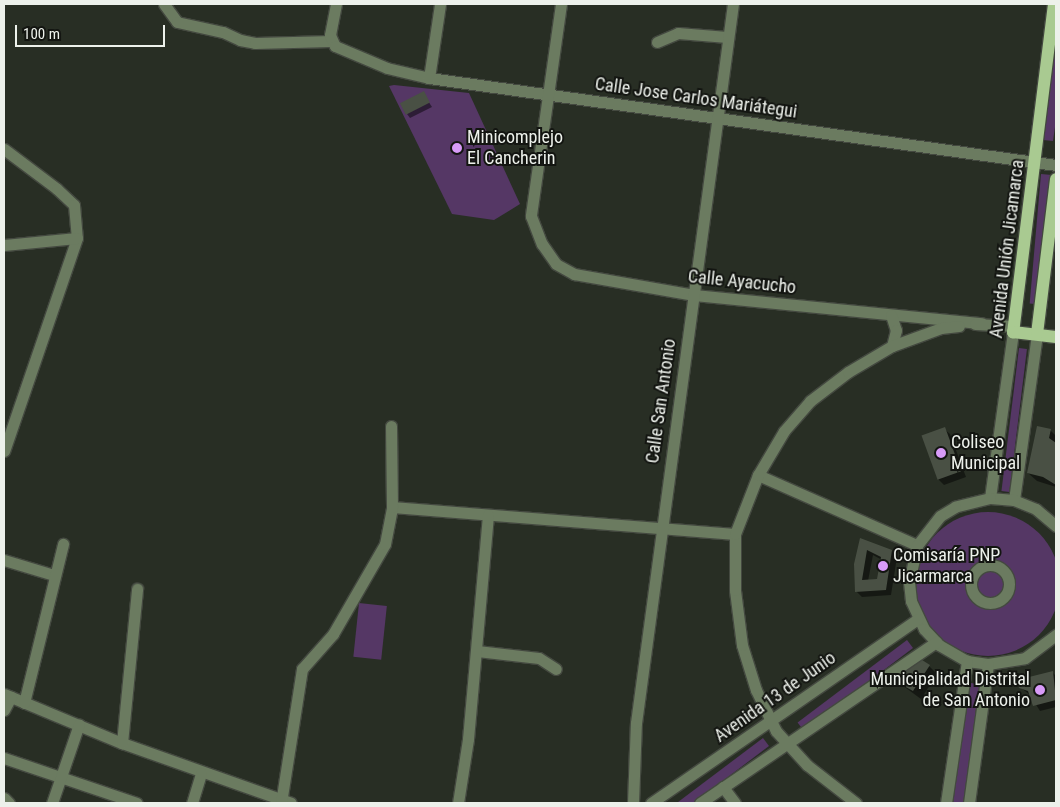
<!DOCTYPE html>
<meta charset="utf-8">
<style>
body{margin:0}
#map{position:relative;width:1060px;height:807px;overflow:hidden;background:#282e24;font-family:"Roboto Condensed",sans-serif}
div>[style]{position:absolute}
[style*='--x']{left:calc(var(--x)*1px);top:calc(var(--y)*1px);width:calc(var(--w)*1px);rotate:calc(var(--a)*1deg)}
.green>*{inset:0;background:#553765;transform-origin:0 0}
.round{border-radius:50%}
.shadow>*{inset:0;background:#0007}
.building>*{inset:0;background:#495044;transform-origin:0 0}
.roads{filter:drop-shadow(1px 0 #444940) drop-shadow(-1px 0 #444940) drop-shadow(0 1px #444940) drop-shadow(0 -1px #444940)}
.minor>*{height:11px;margin:-5.5px;padding:0 5.5px;transform-origin:5.5px;border-radius:5.5px;background:#6b7b60}
.minor>.ring{margin:-5.5px;padding:0;box-sizing:content-box;background:none;border:11px solid #6b7b60;border-radius:50%}
.major>*{height:12px;margin:-6px;padding:0 6px;transform-origin:6px;border-radius:6px;background:#a9ca91}
.dots>*{width:14px;height:14px;translate:-50% -50%;box-sizing:border-box;border:2px solid #131511;border-radius:50%}
span{translate:-50% -50%;white-space:nowrap;text-align:center;line-height:1.15;-webkit-text-stroke:4px #131511;paint-order:stroke}
.street-label{font-size:18px;color:#edf1eb}
.poi-label{font-size:18px;color:#edf1eb}
.left{translate:0 -50%;text-align:left}
.right{translate:-100% -50%;text-align:right}
.frame{position:absolute;inset:0;border:5px solid #edf1eb;pointer-events:none}
.scale{position:absolute;left:15px;top:25px;width:150px;height:22px;box-sizing:border-box;border:2px solid #edf1eb;border-top:0;padding-left:6px;font-size:15px;line-height:18px;white-space:nowrap;color:#edf1eb;-webkit-text-stroke:4px #131511;paint-order:stroke}
</style>
<div id="map">
<div class="green">
<i style="clip-path:polygon(1056px 42px,1056px 120px,1053px 141px,1043px 140px)"></i>
<i style="clip-path:polygon(394px 85px,469px 93px,520px 204px,494px 220px,452px 214px,389px 86px)"></i>
<i style="left:1041px;top:174px;width:11px;height:130px;rotate:5deg"></i>
<i style="left:1019px;top:348px;width:8px;height:144px;rotate:7deg"></i>
<i class="round" style="left:916px;top:512px;width:144px;height:144px"></i>
<i style="left:359px;top:603px;width:28px;height:54px;rotate:6deg"></i>
<i style="left:907px;top:640px;width:10px;height:137px;rotate:53deg"></i>
<i style="left:971px;top:683px;width:12px;height:122px;rotate:9deg"></i>
<i style="left:763px;top:738px;width:10px;height:118px;rotate:53deg"></i>
</div>
<div class="shadow">
<i style="clip-path:polygon(423px 93px,432px 107px,410px 118px,407px 114px)"></i>
<i style="clip-path:polygon(944px 429px,950px 434px,966px 477px,944px 485px,938px 479px,923px 436px)"></i>
<i style="clip-path:polygon(1050px 430px,1056px 436px,1056px 487px,1037px 481px,1028px 473px)"></i>
<i style="clip-path:polygon(evenodd,861px 540px,891px 551px,897px 557px,891px 595px,862px 597px,856px 591px,861px 540px,873px 555px,882px 560px,878px 580px,868px 581px,873px 555px)"></i>
<i style="clip-path:polygon(929px 666px,937px 674px,921px 699px,895px 680px)"></i>
<i style="clip-path:polygon(1053px 673px,1056px 676px,1056px 707px,1040px 711px,1030px 695px,1020px 687px)"></i>
</div>
<div class="building">
<i style="left:424px;top:91px;width:13px;height:27px;rotate:63deg"></i>
<i style="clip-path:polygon(1037px 426px,1051px 429px,1049px 438px,1056px 443px,1056px 485px,1043px 477px,1027px 473px)"></i>
<i style="left:945px;top:427px;width:47px;height:25px;rotate:70deg"></i>
<i style="clip-path:polygon(evenodd,860px 538px,892px 550px,886px 590px,855px 592px,854px 564px,860px 538px,867px 550px,881px 557px,877px 579px,862px 580px,867px 550px)"></i>
<i style="clip-path:polygon(922px 660px,930px 665px,913px 691px,893px 680px)"></i>
<i style="clip-path:polygon(1053px 671px,1056px 700px,1033px 706px,1028px 691px,1019px 688px,1017px 680px)"></i>
</div>
<div class="roads">
<div class="minor">
<i style="--x:164;--y:4;--w:22;--a:54"></i>
<i style="--x:177;--y:22;--w:47;--a:12.3"></i>
<i style="--x:223;--y:32;--w:19;--a:25"></i>
<i style="--x:240;--y:40;--w:15;--a:11"></i>
<i style="--x:255;--y:43;--w:76;--a:-1.5"></i>
<i style="--x:336;--y:4;--w:32;--a:101"></i>
<i style="--x:330;--y:35;--w:12;--a:66"></i>
<i style="--x:335;--y:46;--w:56;--a:22.9"></i>
<i style="--x:387;--y:68;--w:43;--a:13.4"></i>
<i style="--x:429;--y:78;--w:633;--a:7.9"></i>
<i style="--x:561;--y:4;--w:214;--a:98.1"></i>
<i style="--x:531;--y:216;--w:30;--a:69"></i>
<i style="--x:542;--y:244;--w:24;--a:55"></i>
<i style="--x:556;--y:264;--w:21;--a:29"></i>
<i style="--x:574;--y:274;--w:122;--a:9.9"></i>
<i style="--x:694;--y:295;--w:289;--a:5.6"></i>
<i style="--x:657;--y:42;--w:23;--a:-23"></i>
<i style="--x:678;--y:33;--w:49;--a:4.7"></i>
<i style="--x:429;--y:78;--w:75;--a:-81.5"></i>
<i style="--x:4;--y:149;--w:66;--a:37"></i>
<i style="--x:57;--y:189;--w:23;--a:43"></i>
<i style="--x:74;--y:205;--w:33;--a:85"></i>
<i style="--x:77;--y:238;--w:225;--a:108.9"></i>
<i style="--x:4;--y:245;--w:73;--a:-5.5"></i>
<i style="--x:891;--y:315;--w:16;--a:72"></i>
<i style="--x:896;--y:330;--w:16;--a:104"></i>
<i style="--x:975;--y:324;--w:39;--a:3"></i>
<i style="--x:758;--y:475;--w:174;--a:23.8"></i>
<i style="--x:990;--y:498;--w:168;--a:-82.1"></i>
<i style="--x:1014;--y:500;--w:168;--a:-82.1"></i>
<i style="--x:392;--y:507;--w:344;--a:4.5"></i>
<i style="--x:1056;--y:526;--w:26;--a:-140"></i>
<i style="--x:1036;--y:509;--w:24;--a:-158"></i>
<i style="--x:1014;--y:500;--w:24;--a:-175"></i>
<i style="--x:990;--y:498;--w:36;--a:166"></i>
<i style="--x:955;--y:507;--w:17;--a:149"></i>
<i style="--x:940;--y:516;--w:37;--a:128"></i>
<i style="--x:917;--y:545;--w:38;--a:102"></i>
<i style="--x:909;--y:582;--w:19;--a:84"></i>
<i style="--x:911;--y:601;--w:31;--a:65"></i>
<i style="--x:924;--y:629;--w:22;--a:47"></i>
<i style="--x:939;--y:645;--w:32;--a:30"></i>
<i style="--x:967;--y:661;--w:21;--a:8"></i>
<i style="--x:988;--y:664;--w:37;--a:-9"></i>
<i style="--x:1025;--y:658;--w:39;--a:-37"></i>
<i style="--x:4;--y:560;--w:52;--a:16.7"></i>
<i class="ring" style="left:971px;top:565px;width:27px;height:27px"></i>
<i style="--x:477;--y:651;--w:62;--a:6.4"></i>
<i style="--x:539;--y:658;--w:20;--a:33"></i>
<i style="--x:4;--y:694;--w:128;--a:22.6"></i>
<i style="--x:122;--y:743;--w:179;--a:19.5"></i>
<i style="--x:24;--y:703;--w:164;--a:-76.2"></i>
<i style="--x:4;--y:710;--w:15;--a:-62"></i>
<i style="--x:122;--y:743;--w:155;--a:-84.4"></i>
<i style="--x:4;--y:758;--w:140;--a:18.7"></i>
<i style="--x:723;--y:787;--w:20;--a:53"></i>
<i style="--x:4;--y:798;--w:7;--a:45"></i>
<i style="--x:52;--y:803;--w:83;--a:-71.1"></i>
<i style="--x:192;--y:803;--w:31;--a:-73"></i>
<i style="--x:281;--y:803;--w:136;--a:-81.1"></i>
<i style="--x:302;--y:669;--w:47;--a:-48.5"></i>
<i style="--x:333;--y:634;--w:104;--a:-60"></i>
<i style="--x:385;--y:544;--w:38;--a:-79"></i>
<i style="--x:392;--y:507;--w:81;--a:-90.7"></i>
<i style="--x:458;--y:803;--w:65;--a:-81.1"></i>
<i style="--x:468;--y:739;--w:225;--a:-84.9"></i>
<i style="--x:633;--y:803;--w:80;--a:-87.9"></i>
<i style="--x:636;--y:723;--w:726;--a:-82.32"></i>
<i style="--x:651;--y:803;--w:324;--a:-34.6"></i>
<i style="--x:700;--y:803;--w:286;--a:-34.3"></i>
<i style="--x:856;--y:803;--w:62;--a:-142.2"></i>
<i style="--x:807;--y:765;--w:46;--a:-132.4"></i>
<i style="--x:776;--y:731;--w:46;--a:-116"></i>
<i style="--x:756;--y:690;--w:47;--a:-107.3"></i>
<i style="--x:742;--y:645;--w:55;--a:-97.3"></i>
<i style="--x:735;--y:590;--w:56;--a:-90"></i>
<i style="--x:735;--y:534;--w:63;--a:-68.7"></i>
<i style="--x:758;--y:475;--w:51;--a:-59.4"></i>
<i style="--x:784;--y:431;--w:40;--a:-49"></i>
<i style="--x:810;--y:401;--w:48;--a:-37.3"></i>
<i style="--x:848;--y:372;--w:51;--a:-30.6"></i>
<i style="--x:892;--y:346;--w:52;--a:-20.2"></i>
<i style="--x:941;--y:328;--w:18;--a:-6"></i>
<i style="--x:946;--y:803;--w:144;--a:-81.6"></i>
<i style="--x:969;--y:803;--w:140;--a:-82.2"></i>
</div>
<div class="major">
<i style="--x:1054;--y:4;--w:331;--a:97.1"></i>
<i style="--x:1013;--y:332;--w:43;--a:6.6"></i>
<i style="--x:1037;--y:334;--w:156;--a:-83"></i>
</div>
</div>
<div class="dots">
<i style="left:457px;top:148px;background:#d89bf8"></i>
<i style="left:941px;top:453px;background:#d89bf8"></i>
<i style="left:883px;top:566px;background:#d89bf8"></i>
<i style="left:1040px;top:690px;background:#d89bf8"></i>
</div>
<div class="street-label">
<span style="left:696px;top:98px;rotate:8deg">Calle Jose Carlos Mariátegui</span>
<span style="left:1007px;top:249px;rotate:-83deg">Avenida Unión Jicamarca</span>
<span style="left:742px;top:282px;rotate:6deg">Calle Ayacucho</span>
<span style="left:661px;top:401px;rotate:-82deg">Calle San Antonio</span>
<span style="left:775px;top:697px;rotate:-35deg">Avenida 13 de Junio</span>
</div>
<div class="poi-label">
<span class="left" style="left:467px;top:148px">Minicomplejo<br>El Cancherin</span>
<span class="left" style="left:951px;top:453px">Coliseo<br>Municipal</span>
<span class="left" style="left:893px;top:566px">Comisaría PNP<br>Jicarmarca</span>
<span class="right" style="left:1030px;top:690px">Municipalidad Distrital<br>de San Antonio</span>
</div>
<div class="frame"></div>
<div class="scale">100 m</div>
</div>
